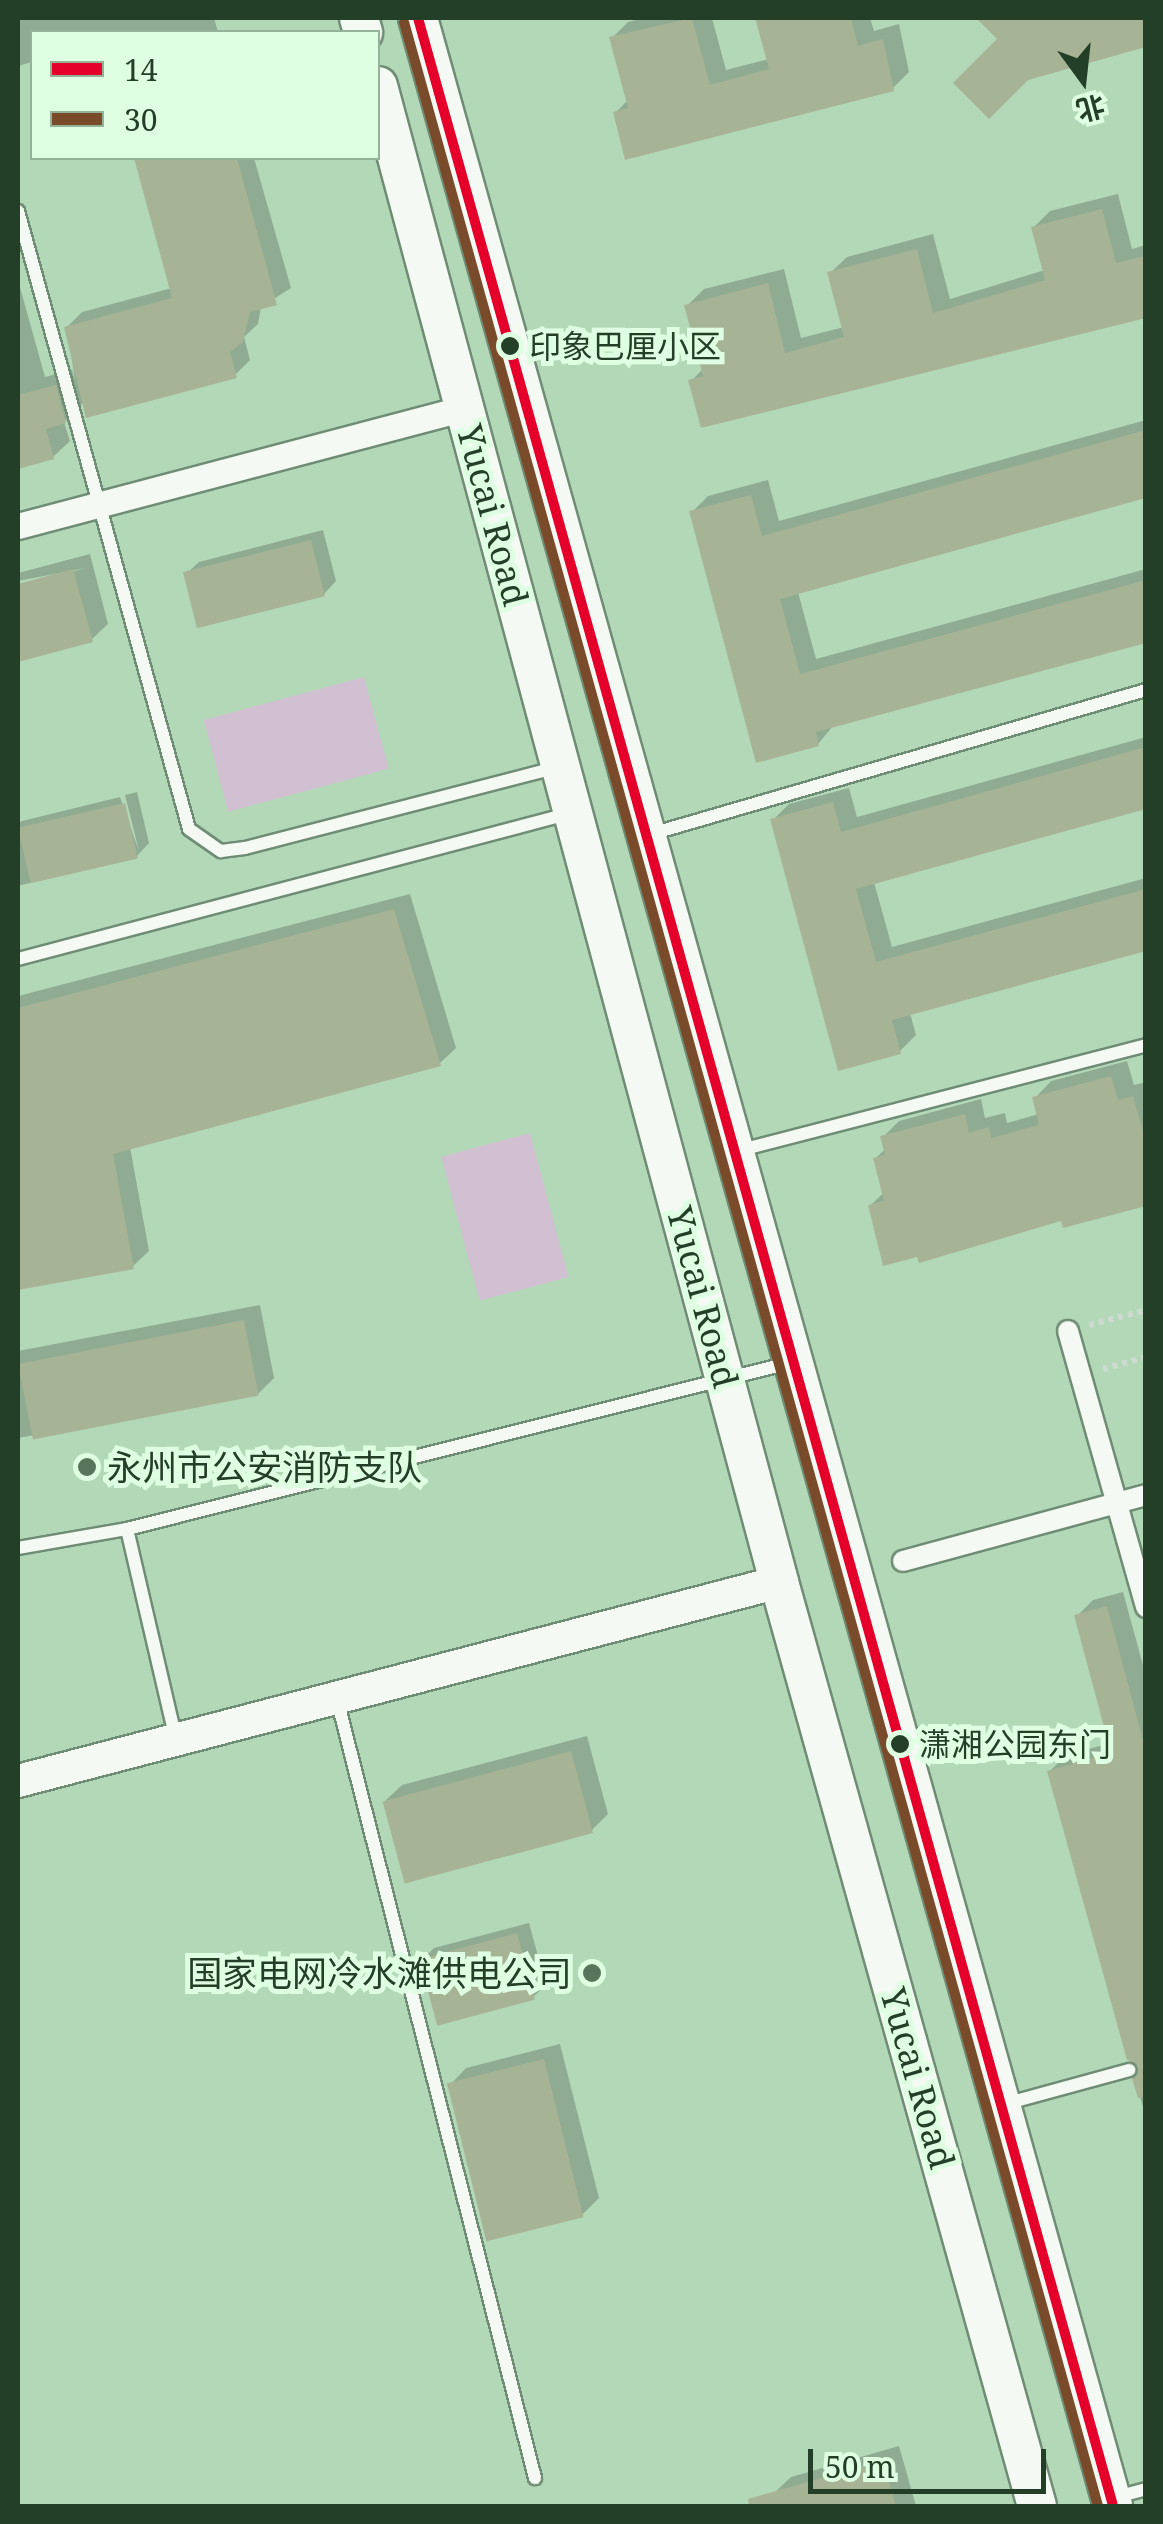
<!DOCTYPE html>
<meta charset="utf-8">
<style>
body{margin:0}
#map{position:relative;width:1163px;height:2524px;overflow:hidden;background:#b3d8b8;font-family:"Noto Serif","Noto Sans SC",serif}
div>[style]{position:absolute}
[style*='--x']{left:calc(var(--x)*1px);top:calc(var(--y)*1px);width:calc(var(--w)*1px);rotate:calc(var(--a)*1deg)}
.green>*{inset:0;background:#d1c0d1;transform-origin:0 0}
.shadow>*{inset:0;background:#0003}
.building>*{inset:0;background:#a7b395;transform-origin:0 0}
.path>*{height:6px;margin-top:-3px;transform-origin:0;background:repeating-linear-gradient(90deg,#cddacf 0 5px,transparent 0 10px)}
.roads{filter:drop-shadow(2px 0 #6f8c74) drop-shadow(-2px 0 #6f8c74) drop-shadow(0 2px #6f8c74) drop-shadow(0 -2px #6f8c74)}
.service>*{height:12px;margin:-6px;padding:0 6px;transform-origin:6px;border-radius:6px;background:#f4f9f4}
.pedestrian>*{height:20px;margin:-10px;padding:0 10px;transform-origin:10px;border-radius:10px;background:#f4f9f4}
.minor>*{height:25px;margin:-12.5px;padding:0 12.5px;transform-origin:12.5px;border-radius:12.5px;background:#f4f9f4}
.tertiary>*{height:32px;margin:-16px;padding:0 16px;transform-origin:16px;border-radius:16px;background:#f4f9f4}
.secondary>*{height:38px;margin:-19px;padding:0 19px;transform-origin:19px;border-radius:19px;background:#f4f9f4}
.bus-1>*{height:10px;margin:-5px;padding:0 5px;transform-origin:5px;border-radius:5px;background:#e4002b}
.bus-2>*{height:10px;margin:-5px;padding:0 5px;transform-origin:5px;border-radius:5px;background:#7a4b2a}
.dots>*{width:28px;height:28px;translate:-50% -50%;box-sizing:border-box;border:5px solid #deffe1;border-radius:50%}
span{translate:-50% -50%;white-space:nowrap;text-align:center;line-height:1.15;-webkit-text-stroke:10px #deffe1;paint-order:stroke}
.bus-label{font-size:32px;color:#243f28}
.left{translate:0 -50%;text-align:left}
.street-label{font-size:35px;color:#243f28}
.poi-label{font-size:35px;color:#243f28}
.right{translate:-100% -50%;text-align:right}
.frame{position:absolute;inset:0;border:20px solid #243f28;pointer-events:none}
.legend{position:absolute;left:30px;top:30px;width:350px;height:130px;box-sizing:border-box;background:#deffe1;border:2px solid #94b297;margin:0;padding:12px 18px;list-style:none;font-size:30px;color:#243f28}
.legend li{display:flex;align-items:center;gap:20px;height:50px}
.legend b{width:50px;border:2px solid #94b297}
.north{position:absolute;left:1033px;top:30px;width:100px;height:100px;-webkit-text-stroke:8px #deffe1;paint-order:stroke;rotate:165deg;font-size:28px;font-weight:700;line-height:40px;text-align:center;color:#243f28}
.north::after{content:'';display:block;margin:auto;width:35px;height:45px;background:#243f28;clip-path:polygon(50% 0,100% 100%,50% 72%,0 100%)}
.scale{position:absolute;left:808px;top:2449px;width:238px;height:45px;box-sizing:border-box;border:5px solid #243f28;border-top:0;padding-left:12px;font-size:30px;line-height:35px;white-space:nowrap;color:#243f28;-webkit-text-stroke:8px #deffe1;paint-order:stroke}
</style>
<div id="map">
<div class="green">
<i style="left:364px;top:677px;width:95px;height:166px;rotate:75deg"></i>
<i style="left:530px;top:1133px;width:149px;height:92px;rotate:75deg"></i>
</div>
<div class="shadow">
<i style="clip-path:polygon(18px 18px,214px 18px,218px 32px,32px 32px,32px 62px,18px 66px)"></i>
<i style="clip-path:polygon(644px 18px,712px 18px,726px 70px,769px 59px,758px 18px,870px 18px,874px 31px,899px 24px,909px 72px,893px 88px,615px 113px,628px 100px,612px 38px,628px 22px)"></i>
<i style="clip-path:polygon(979px 18px,1146px 18px,1146px 45px,1000px 39px)"></i>
<i style="clip-path:polygon(136px 158px,254px 158px,291px 288px,261px 307px,258px 324px,244px 337px,250px 360px,235px 375px,84px 402px,64px 422px,70px 441px,53px 457px,18px 466px,18px 280px,45px 377px,72px 370px,75px 380px,67px 327px,82px 312px,172px 288px)"></i>
<i style="clip-path:polygon(1118px 194px,1132px 249px,1146px 245px,1146px 314px,691px 381px,703px 369px,687px 306px,704px 289px,784px 269px,801px 338px,844px 327px,830px 273px,847px 257px,933px 234px,950px 299px,1045px 270px,1033px 228px,1050px 211px)"></i>
<i style="clip-path:polygon(1146px 420px,1146px 496px,798px 592px,816px 659px,1146px 569px,1146px 640px,834px 725px,818px 744px,692px 512px,708px 496px,768px 480px,779px 521px)"></i>
<i style="clip-path:polygon(323px 530px,336px 581px,324px 594px,186px 574px,199px 562px)"></i>
<i style="clip-path:polygon(90px 554px,108px 624px,91px 640px,18px 659px,18px 586px,86px 568px,18px 581px,18px 573px)"></i>
<i style="clip-path:polygon(1146px 737px,1146px 806px,874px 882px,892px 947px,1146px 878px,1146px 949px,910px 1013px,916px 1035px,899px 1052px,773px 820px,789px 804px,849px 788px,857px 817px)"></i>
<i style="clip-path:polygon(137px 792px,149px 843px,137px 856px,18px 886px,18px 822px,120px 797px,139px 851px,125px 795px)"></i>
<i style="clip-path:polygon(410px 894px,456px 1048px,439px 1064px,130px 1147px,149px 1251px,132px 1267px,18px 1288px,18px 996px)"></i>
<i style="clip-path:polygon(1127px 1061px,1134px 1085px,1146px 1082px,1146px 1201px,1063px 1218px,870px 1206px,884px 1192px,875px 1159px,886px 1148px,883px 1137px,899px 1121px,981px 1099px,985px 1118px,1005px 1113px,1007px 1123px,1039px 1114px,1035px 1098px,1051px 1081px)"></i>
<i style="clip-path:polygon(260px 1305px,274px 1378px,258px 1394px,18px 1438px,18px 1351px)"></i>
<i style="clip-path:polygon(1123px 1592px,1146px 1676px,1146px 2117px,1135px 2080px,1142px 2068px,1050px 1771px,1066px 1755px,1111px 1743px,1077px 1616px,1093px 1600px)"></i>
<i style="clip-path:polygon(587px 1736px,608px 1814px,591px 1831px,385px 1801px,402px 1785px)"></i>
<i style="clip-path:polygon(529px 1923px,546px 1985px,533px 1997px,422px 1960px,434px 1948px)"></i>
<i style="clip-path:polygon(560px 2044px,599px 2198px,583px 2214px,450px 2085px,466px 2068px)"></i>
<i style="clip-path:polygon(899px 2446px,916px 2506px,753px 2506px,776px 2500px,774px 2493px,791px 2477px)"></i>
</div>
<div class="building">
<i style="clip-path:polygon(692px 18px,710px 85px,769px 69px,755px 18px,851px 18px,858px 46px,883px 39px,894px 91px,625px 160px,613px 112px,628px 108px,609px 37px)"></i>
<i style="clip-path:polygon(976px 18px,1146px 18px,1146px 47px,1028px 80px,989px 119px,953px 83px,997px 39px)"></i>
<i style="clip-path:polygon(134px 158px,237px 158px,277px 305px,250px 312px,243px 342px,230px 352px,237px 378px,86px 418px,64px 327px,172px 298px)"></i>
<i style="clip-path:polygon(1102px 209px,1116px 263px,1146px 256px,1146px 318px,701px 428px,688px 380px,703px 376px,684px 305px,768px 283px,785px 353px,844px 337px,827px 272px,917px 249px,933px 313px,1045px 280px,1031px 227px)"></i>
<i style="clip-path:polygon(56px 385px,66px 423px,46px 429px,54px 459px,18px 469px,18px 395px)"></i>
<i style="clip-path:polygon(1146px 430px,1146px 498px,780px 599px,800px 674px,1146px 580px,1146px 643px,816px 732px,819px 746px,756px 763px,689px 511px,751px 495px,762px 536px)"></i>
<i style="left:311px;top:540px;width:58px;height:132px;rotate:76deg"></i>
<i style="clip-path:polygon(73px 569px,93px 642px,18px 662px,18px 584px)"></i>
<i style="clip-path:polygon(1146px 747px,1146px 809px,856px 889px,876px 962px,1146px 889px,1146px 951px,892px 1020px,901px 1054px,838px 1071px,770px 819px,833px 802px,841px 832px)"></i>
<i style="left:125px;top:803px;width:57px;height:110px;rotate:77deg"></i>
<i style="clip-path:polygon(394px 909px,441px 1066px,113px 1154px,134px 1269px,18px 1290px,18px 1008px)"></i>
<i style="clip-path:polygon(1111px 1076px,1118px 1100px,1133px 1096px,1146px 1142px,1146px 1206px,1063px 1228px,1061px 1221px,919px 1263px,917px 1257px,883px 1266px,868px 1205px,884px 1201px,873px 1158px,885px 1155px,880px 1136px,965px 1114px,969px 1133px,989px 1127px,991px 1138px,1039px 1125px,1032px 1097px)"></i>
<i style="left:244px;top:1320px;width:77px;height:230px;rotate:79deg"></i>
<i style="clip-path:polygon(1107px 1606px,1146px 1751px,1146px 2097px,1138px 2098px,1132px 2079px,1138px 2066px,1127px 2060px,1047px 1771px,1111px 1753px,1074px 1615px)"></i>
<i style="left:571px;top:1751px;width:85px;height:195px;rotate:75deg"></i>
<i style="left:517px;top:1933px;width:69px;height:101px;rotate:75deg"></i>
<i style="left:544px;top:2059px;width:163px;height:100px;rotate:76deg"></i>
<i style="clip-path:polygon(883px 2461px,896px 2506px,749px 2506px,748px 2499px)"></i>
</div>
<div class="path">
<i style="--x:1089;--y:1325;--w:59;--a:-14.7"></i>
<i style="--x:1103;--y:1369;--w:45;--a:-15.6"></i>
</div>
<div class="roads">
<div class="service">
<i style="--x:18;--y:211;--w:641;--a:74.53"></i>
<i style="--x:189;--y:829;--w:39;--a:35"></i>
<i style="--x:221;--y:851;--w:24;--a:-7"></i>
<i style="--x:245;--y:848;--w:323;--a:-14.5"></i>
<i style="--x:651;--y:834;--w:516;--a:-16.22"></i>
<i style="--x:18;--y:959;--w:572;--a:-14.79"></i>
<i style="--x:737;--y:1151;--w:423;--a:-14.5"></i>
<i style="--x:127;--y:1529;--w:212;--a:76.9"></i>
<i style="--x:18;--y:1548;--w:111;--a:-9.9"></i>
<i style="--x:127;--y:1529;--w:682;--a:-14.08"></i>
<i style="--x:337;--y:1699;--w:804;--a:75.74"></i>
<i style="--x:1005;--y:2104;--w:129;--a:-15.3"></i>
<i style="--x:1113;--y:2498;--w:34;--a:-15"></i>
</div>
<div class="pedestrian">
<i style="--x:1068;--y:1331;--w:287;--a:74.2"></i>
<i style="--x:903;--y:1561;--w:252;--a:-15.2"></i>
</div>
<div class="minor">
<i style="--x:18;--y:526;--w:462;--a:-14.8"></i>
</div>
<div class="tertiary">
<i style="--x:18;--y:1781;--w:787;--a:-14.65"></i>
</div>
<div class="secondary">
<i style="--x:359;--y:18;--w:15;--a:74"></i>
<i style="--x:418;--y:18;--w:2583;--a:74.39"></i>
<i style="--x:378;--y:86;--w:1549;--a:74.99"></i>
<i style="--x:779;--y:1582;--w:959;--a:74.4"></i>
</div>
</div>
<div class="bus-1">
<i style="--x:418;--y:18;--w:2583;--a:74.39"></i>
</div>
<div class="bus-2">
<i style="--x:404;--y:22;--w:2579;--a:74.39"></i>
</div>
<div class="dots">
<i style="left:510px;top:346px;background:#243f28"></i>
<i style="left:87px;top:1467px;background:#56755a"></i>
<i style="left:900px;top:1744px;background:#243f28"></i>
<i style="left:592px;top:1973px;background:#56755a"></i>
</div>
<div class="bus-label">
<span class="left" style="left:529px;top:346px">印象巴厘小区</span>
<span class="left" style="left:919px;top:1744px">潇湘公园东门</span>
</div>
<div class="street-label">
<span style="left:493px;top:515px;rotate:75deg">Yucai Road</span>
<span style="left:703px;top:1297px;rotate:75deg">Yucai Road</span>
<span style="left:918px;top:2078px;rotate:74deg">Yucai Road</span>
</div>
<div class="poi-label">
<span class="left" style="left:107px;top:1467px">永州市公安消防支队</span>
<span class="right" style="left:572px;top:1973px">国家电网冷水滩供电公司</span>
</div>
<div class="frame"></div>
<ul class="legend">
<li><b style="height:12px;background:#e4002b"></b>14</li>
<li><b style="height:12px;background:#7a4b2a"></b>30</li>
</ul>
<div class="north">北</div>
<div class="scale">50 m</div>
</div>
